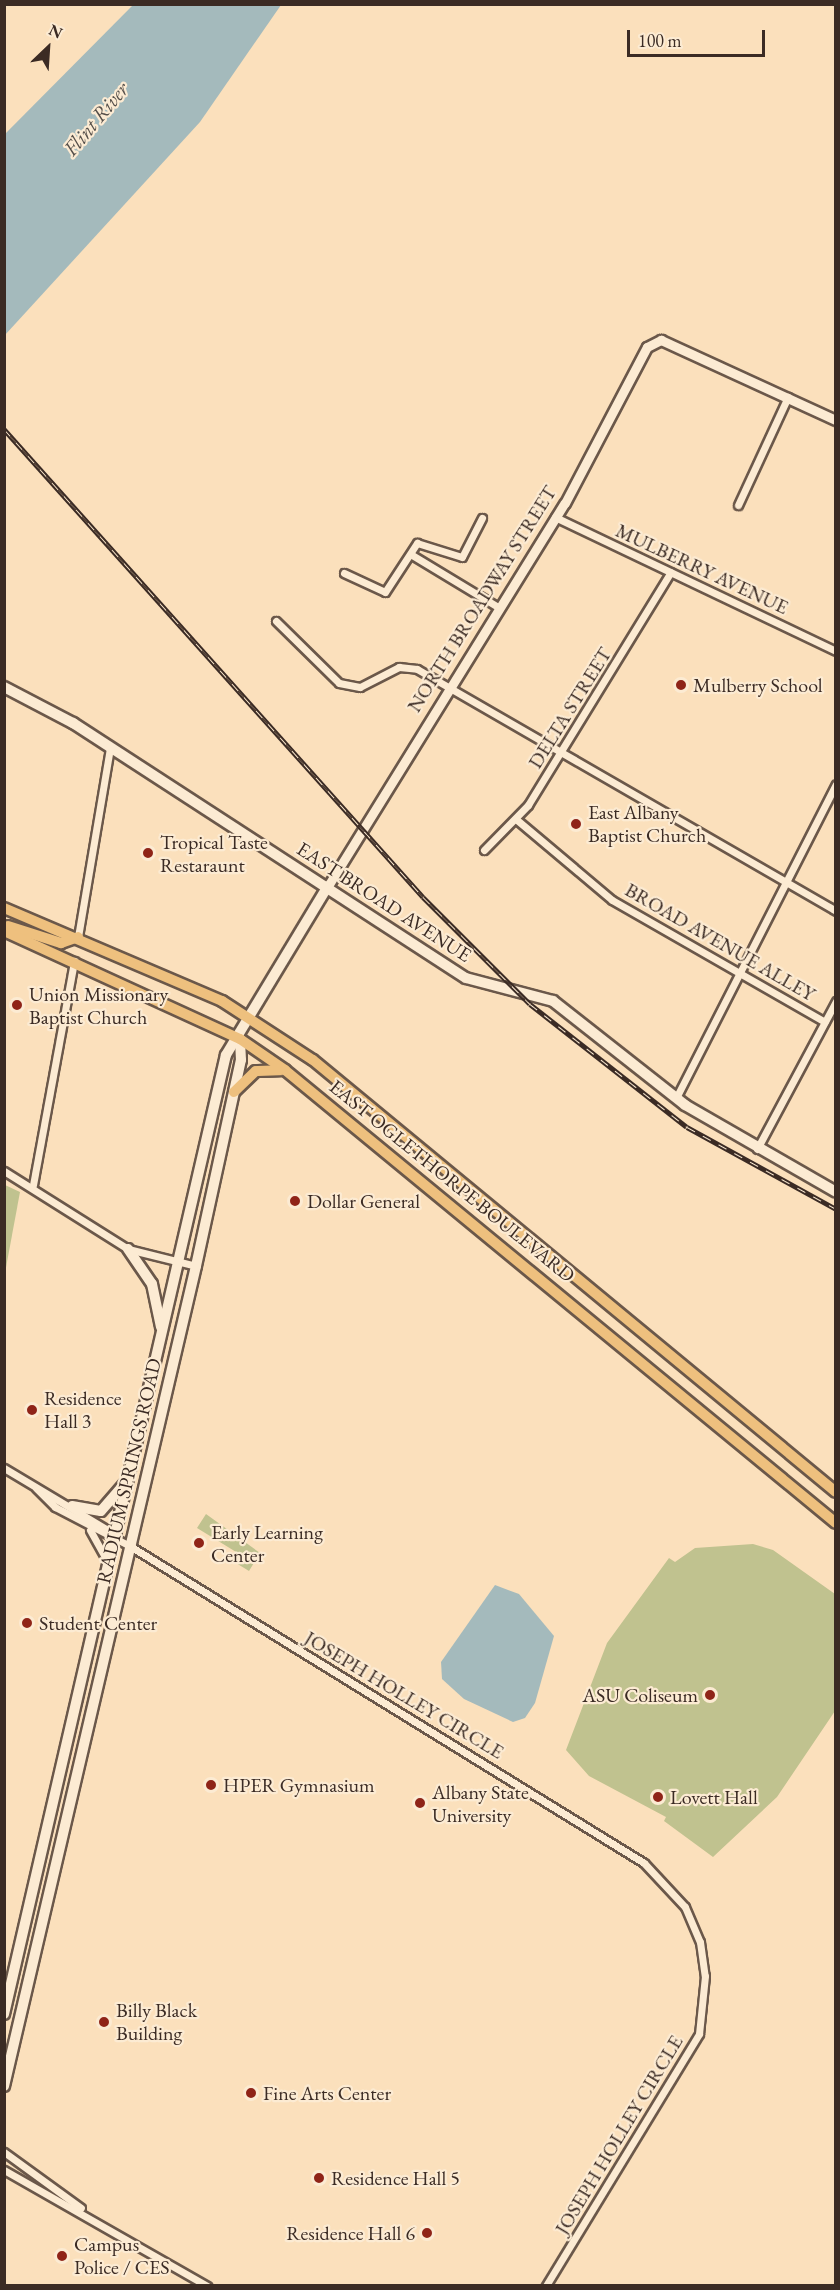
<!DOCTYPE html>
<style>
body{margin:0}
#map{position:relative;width:840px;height:2290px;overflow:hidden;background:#fbe0bc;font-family:"EB Garamond",serif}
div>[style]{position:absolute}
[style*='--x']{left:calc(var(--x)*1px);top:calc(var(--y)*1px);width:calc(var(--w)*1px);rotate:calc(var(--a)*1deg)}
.green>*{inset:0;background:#c0c28f}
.water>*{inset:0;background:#a4babc}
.roads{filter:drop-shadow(2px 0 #6b584a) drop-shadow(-2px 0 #6b584a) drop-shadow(0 2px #6b584a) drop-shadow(0 -2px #6b584a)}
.minor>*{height:7px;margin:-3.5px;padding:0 3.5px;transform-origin:3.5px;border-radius:3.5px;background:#fcebd3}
.tertiary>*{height:9px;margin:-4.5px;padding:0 4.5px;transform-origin:4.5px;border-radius:4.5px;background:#fcebd3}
.secondary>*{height:10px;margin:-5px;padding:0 5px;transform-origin:5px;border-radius:5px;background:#fcebd3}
.primary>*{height:10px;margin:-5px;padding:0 5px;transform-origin:5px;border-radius:5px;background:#eec07e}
.rail>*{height:5px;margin-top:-2.5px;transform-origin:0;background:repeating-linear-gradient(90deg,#fcebd3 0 9px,#3b2b24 0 18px);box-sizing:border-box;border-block:2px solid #3b2b24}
.dots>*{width:16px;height:16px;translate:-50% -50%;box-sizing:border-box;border:3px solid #fcebd3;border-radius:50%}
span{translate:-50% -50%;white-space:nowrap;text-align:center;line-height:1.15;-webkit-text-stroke:4.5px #fcebd3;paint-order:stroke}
.street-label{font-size:20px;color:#3b2b24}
.poi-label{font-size:20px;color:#3b2b24}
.left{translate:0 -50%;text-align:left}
.right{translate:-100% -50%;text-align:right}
.water-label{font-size:21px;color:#554f4a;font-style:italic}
.frame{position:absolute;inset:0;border:6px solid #3b2b24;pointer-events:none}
.north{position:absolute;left:18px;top:18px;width:60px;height:60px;-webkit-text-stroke:4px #fcebd3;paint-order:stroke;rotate:25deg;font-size:16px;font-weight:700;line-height:24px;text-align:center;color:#3b2b24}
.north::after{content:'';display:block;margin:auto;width:21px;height:27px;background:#3b2b24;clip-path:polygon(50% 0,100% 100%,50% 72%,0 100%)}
.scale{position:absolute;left:627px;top:30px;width:138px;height:27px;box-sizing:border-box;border:3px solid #3b2b24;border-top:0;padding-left:8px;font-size:18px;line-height:21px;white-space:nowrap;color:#3b2b24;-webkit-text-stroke:4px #fcebd3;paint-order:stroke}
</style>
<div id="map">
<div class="green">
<i style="clip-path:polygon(5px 1185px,20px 1192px,5px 1273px)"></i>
<i style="clip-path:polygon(206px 1514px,260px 1553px,249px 1571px,236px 1563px,241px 1555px,197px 1528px)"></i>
<i style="clip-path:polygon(753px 1544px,773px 1550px,835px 1594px,835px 1711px,777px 1797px,713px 1857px,664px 1821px,666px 1817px,589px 1776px,566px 1750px,607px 1643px,669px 1558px,675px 1562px,695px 1548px)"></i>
</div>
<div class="water">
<i style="clip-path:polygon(133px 5px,281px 5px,200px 122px,5px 335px,5px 134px)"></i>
<i style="clip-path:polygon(495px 1585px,519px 1594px,554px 1636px,535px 1703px,525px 1718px,513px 1722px,464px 1699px,442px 1679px,441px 1662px)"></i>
</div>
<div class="roads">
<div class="minor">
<i style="--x:738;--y:505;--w:119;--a:-65.2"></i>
<i style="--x:555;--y:517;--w:311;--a:25.5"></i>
<i style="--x:412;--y:555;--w:100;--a:31.2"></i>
<i style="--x:344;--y:573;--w:45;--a:24.9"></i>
<i style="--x:385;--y:592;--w:59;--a:-56.9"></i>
<i style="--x:417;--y:543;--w:47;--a:17.3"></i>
<i style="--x:462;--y:557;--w:44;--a:-62.9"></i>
<i style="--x:276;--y:621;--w:88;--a:44.5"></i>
<i style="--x:339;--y:683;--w:21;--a:11"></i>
<i style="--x:360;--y:687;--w:44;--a:-27.1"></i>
<i style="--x:399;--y:667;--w:18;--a:6"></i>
<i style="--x:417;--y:669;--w:484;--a:30"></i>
<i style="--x:517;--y:820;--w:124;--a:40.1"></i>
<i style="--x:612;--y:900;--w:245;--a:29.8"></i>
<i style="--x:484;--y:850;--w:63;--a:-45.6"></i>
<i style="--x:528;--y:805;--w:273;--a:-58.5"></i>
<i style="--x:78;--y:937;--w:193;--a:-80.4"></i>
<i style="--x:676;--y:1098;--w:352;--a:-63"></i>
<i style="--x:757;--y:1149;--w:168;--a:-61.9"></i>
<i style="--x:4;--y:1171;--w:146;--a:32.2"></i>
<i style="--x:128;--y:1249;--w:70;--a:14"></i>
<i style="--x:33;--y:1185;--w:228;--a:-79.6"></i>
<i style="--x:4;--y:1468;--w:131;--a:30.9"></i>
<i style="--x:36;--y:1488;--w:27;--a:45"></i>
<i style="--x:55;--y:1507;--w:85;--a:27.5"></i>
<i style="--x:130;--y:1546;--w:604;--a:31.66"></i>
<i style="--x:644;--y:1863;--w:60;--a:47"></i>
<i style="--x:685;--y:1907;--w:38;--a:67"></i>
<i style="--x:700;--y:1942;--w:34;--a:82"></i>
<i style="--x:705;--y:1976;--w:58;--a:95.9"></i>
<i style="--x:699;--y:2034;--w:295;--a:121.3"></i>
<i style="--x:90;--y:1530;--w:35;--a:61"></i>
<i style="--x:4;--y:2152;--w:95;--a:36"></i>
<i style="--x:4;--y:2170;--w:234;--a:29.7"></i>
</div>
<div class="tertiary">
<i style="--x:328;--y:886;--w:450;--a:-58.3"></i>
<i style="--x:565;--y:503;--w:176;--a:-62.3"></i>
<i style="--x:647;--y:347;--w:16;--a:-27"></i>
<i style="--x:661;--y:340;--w:192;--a:24.6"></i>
</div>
<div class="secondary">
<i style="--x:4;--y:687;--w:78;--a:27.6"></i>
<i style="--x:73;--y:723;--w:468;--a:33"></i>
<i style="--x:466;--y:978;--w:90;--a:14.8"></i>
<i style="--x:553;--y:1001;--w:168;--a:38.2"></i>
<i style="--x:685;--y:1105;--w:174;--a:29.9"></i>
<i style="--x:128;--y:1249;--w:42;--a:55.6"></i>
<i style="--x:152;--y:1284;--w:44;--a:78.2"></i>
<i style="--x:72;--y:1506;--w:29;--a:10"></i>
<i style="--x:101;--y:1511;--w:35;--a:-49"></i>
<i style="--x:4;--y:2014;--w:984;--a:-76.97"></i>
<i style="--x:226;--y:1055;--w:197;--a:-58.9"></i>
<i style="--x:4;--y:2086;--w:842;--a:-76.82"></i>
<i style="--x:196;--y:1266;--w:211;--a:-77.7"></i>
<i style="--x:241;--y:1060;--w:21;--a:-93"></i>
</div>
<div class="primary">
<i style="--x:4;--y:908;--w:237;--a:23.1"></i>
<i style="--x:222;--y:1001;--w:108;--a:33"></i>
<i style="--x:313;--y:1060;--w:678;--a:39.56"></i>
<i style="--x:8;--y:926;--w:56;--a:17.8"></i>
<i style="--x:61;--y:943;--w:18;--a:-19"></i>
<i style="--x:4;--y:931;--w:260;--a:24.6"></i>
<i style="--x:240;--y:1039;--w:55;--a:34.6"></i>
<i style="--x:285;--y:1070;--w:713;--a:39.43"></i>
<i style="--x:234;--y:1092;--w:30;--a:-44"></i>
<i style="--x:256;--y:1071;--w:25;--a:-2"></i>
</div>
</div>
<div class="rail">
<i style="--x:4;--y:429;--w:628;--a:48.16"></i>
<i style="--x:423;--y:897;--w:151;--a:45"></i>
<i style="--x:530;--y:1004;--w:199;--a:38.1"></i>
<i style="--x:687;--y:1127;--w:170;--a:28.8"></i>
</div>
<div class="dots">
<i style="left:681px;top:685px;background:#8f2418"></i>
<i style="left:576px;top:824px;background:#8f2418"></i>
<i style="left:148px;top:853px;background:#8f2418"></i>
<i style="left:17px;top:1005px;background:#8f2418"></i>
<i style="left:295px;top:1201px;background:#8f2418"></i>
<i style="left:32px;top:1410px;background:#8f2418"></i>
<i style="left:199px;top:1543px;background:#8f2418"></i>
<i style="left:27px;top:1623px;background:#8f2418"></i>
<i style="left:710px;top:1695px;background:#8f2418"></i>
<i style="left:211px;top:1785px;background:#8f2418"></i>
<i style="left:658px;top:1797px;background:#8f2418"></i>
<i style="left:420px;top:1803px;background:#8f2418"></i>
<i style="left:104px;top:2022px;background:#8f2418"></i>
<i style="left:251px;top:2093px;background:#8f2418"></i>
<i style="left:319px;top:2178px;background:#8f2418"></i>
<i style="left:427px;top:2233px;background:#8f2418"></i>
<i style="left:62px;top:2256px;background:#8f2418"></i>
</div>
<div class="street-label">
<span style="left:702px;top:569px;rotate:25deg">MULBERRY AVENUE</span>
<span style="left:482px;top:599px;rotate:-58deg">NORTH BROADWAY STREET</span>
<span style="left:570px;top:708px;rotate:-58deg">DELTA STREET</span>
<span style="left:384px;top:902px;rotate:33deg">EAST BROAD AVENUE</span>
<span style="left:720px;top:942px;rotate:30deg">BROAD AVENUE ALLEY</span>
<span style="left:452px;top:1181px;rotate:39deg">EAST OGLETHORPE BOULEVARD</span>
<span style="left:129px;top:1471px;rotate:-77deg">RADIUM SPRINGS ROAD</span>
<span style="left:404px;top:1695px;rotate:31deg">JOSEPH HOLLEY CIRCLE</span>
<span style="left:619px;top:2135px;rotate:-59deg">JOSEPH HOLLEY CIRCLE</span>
</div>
<div class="poi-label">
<span class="left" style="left:693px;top:685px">Mulberry School</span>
<span class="left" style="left:588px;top:824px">East Albany<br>Baptist Church</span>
<span class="left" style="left:160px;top:854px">Tropical Taste<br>Restaraunt</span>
<span class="left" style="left:29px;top:1006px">Union Missionary<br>Baptist Church</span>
<span class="left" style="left:307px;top:1201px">Dollar General</span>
<span class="left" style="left:44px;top:1410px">Residence<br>Hall 3</span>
<span class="left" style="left:211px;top:1544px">Early Learning<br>Center</span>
<span class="left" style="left:39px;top:1623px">Student Center</span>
<span class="right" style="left:698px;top:1695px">ASU Coliseum</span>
<span class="left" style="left:223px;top:1785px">HPER Gymnasium</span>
<span class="left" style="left:432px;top:1804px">Albany State<br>University</span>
<span class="left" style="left:670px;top:1797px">Lovett Hall</span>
<span class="left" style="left:116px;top:2022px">Billy Black<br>Building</span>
<span class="left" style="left:263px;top:2093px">Fine Arts Center</span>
<span class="left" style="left:331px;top:2178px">Residence Hall 5</span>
<span class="right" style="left:415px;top:2233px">Residence Hall 6</span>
<span class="left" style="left:74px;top:2256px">Campus<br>Police / CES</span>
</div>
<div class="water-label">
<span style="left:96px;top:119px;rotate:-50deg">Flint River</span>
</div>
<div class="frame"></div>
<div class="north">N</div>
<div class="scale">100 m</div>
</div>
